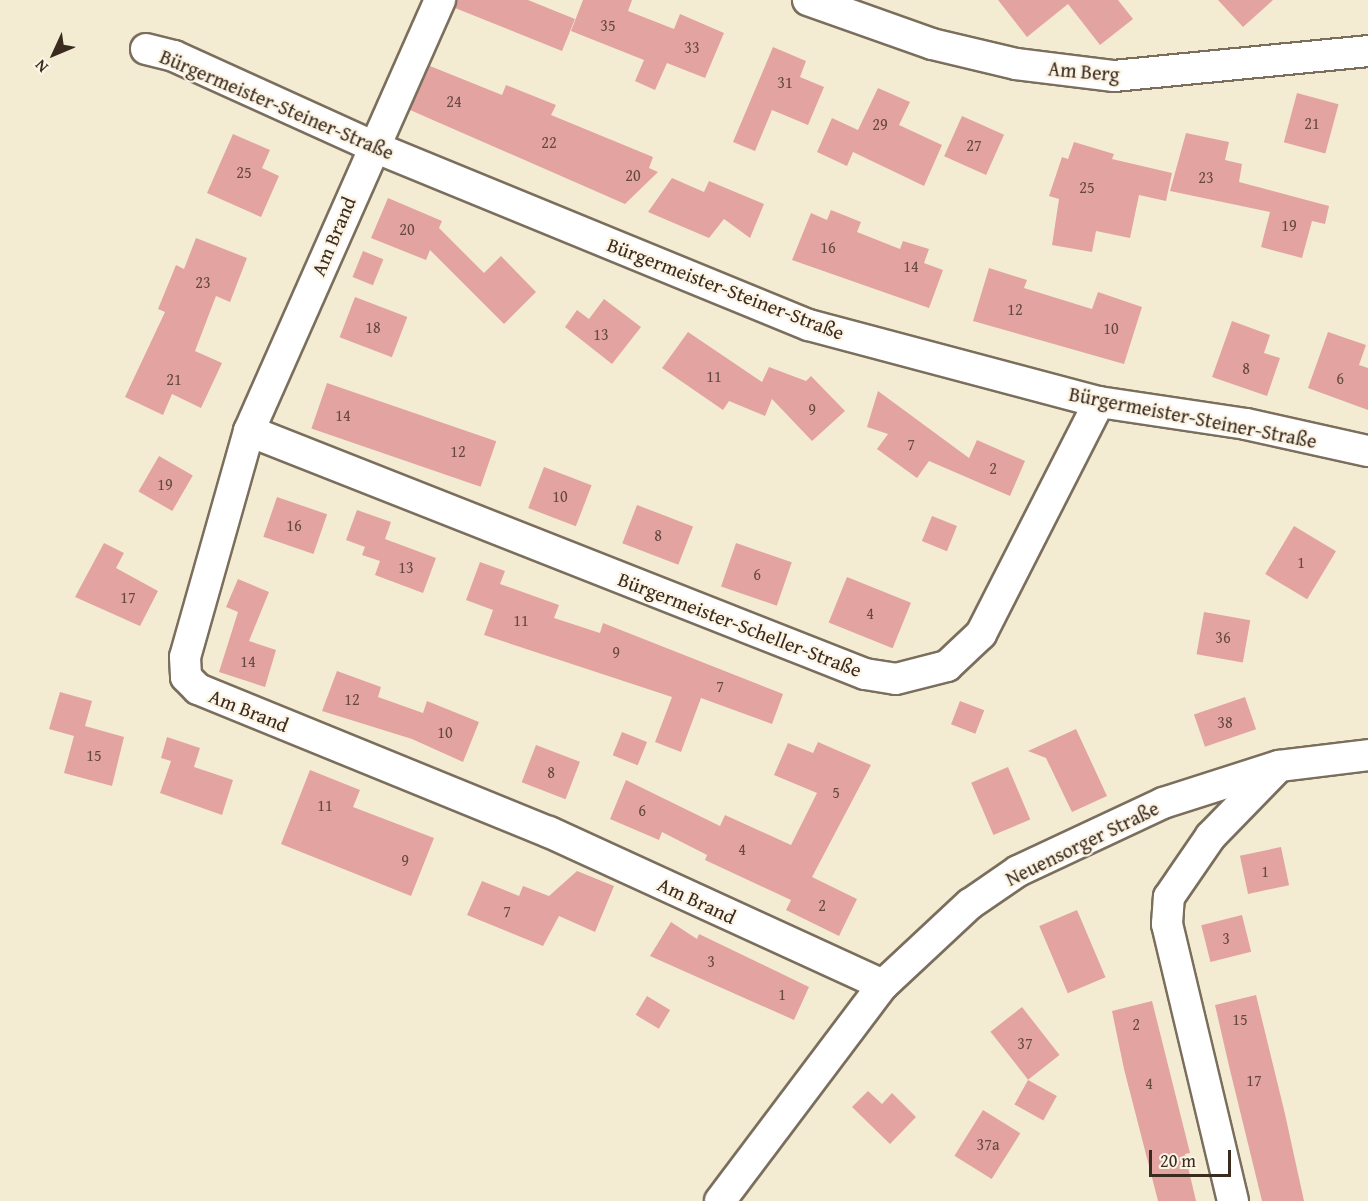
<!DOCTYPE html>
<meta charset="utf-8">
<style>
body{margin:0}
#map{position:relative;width:1368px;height:1201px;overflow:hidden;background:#f3ecd3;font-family:"Gentium Book Plus",serif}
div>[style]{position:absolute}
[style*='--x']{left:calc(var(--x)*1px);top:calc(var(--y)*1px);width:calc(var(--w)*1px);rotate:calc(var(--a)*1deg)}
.building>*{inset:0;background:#e3a4a1;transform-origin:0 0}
.roads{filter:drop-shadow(2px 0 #7b6e5d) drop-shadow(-2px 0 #7b6e5d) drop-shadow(0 2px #7b6e5d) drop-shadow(0 -2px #7b6e5d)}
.minor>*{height:30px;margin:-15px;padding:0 15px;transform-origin:15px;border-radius:15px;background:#fff}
span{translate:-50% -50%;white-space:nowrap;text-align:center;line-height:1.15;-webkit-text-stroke:4.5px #fcf5e5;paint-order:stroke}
.number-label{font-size:16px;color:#65483f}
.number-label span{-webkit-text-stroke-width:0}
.street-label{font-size:20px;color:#3b2a1e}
.north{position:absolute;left:24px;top:24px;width:60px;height:60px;-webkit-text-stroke:4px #fcf5e5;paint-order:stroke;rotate:226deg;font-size:16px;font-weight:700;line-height:24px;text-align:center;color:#3b2a1e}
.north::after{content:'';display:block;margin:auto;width:21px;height:27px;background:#3b2a1e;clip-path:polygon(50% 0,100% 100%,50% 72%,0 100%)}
.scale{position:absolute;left:1149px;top:1150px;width:82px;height:27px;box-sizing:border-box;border:3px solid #3b2a1e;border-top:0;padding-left:8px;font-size:18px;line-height:21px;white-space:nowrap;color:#3b2a1e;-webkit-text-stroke:4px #fcf5e5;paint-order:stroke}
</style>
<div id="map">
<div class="building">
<i style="clip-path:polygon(457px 0,528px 0,575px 19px,562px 51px,455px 8px)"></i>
<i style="clip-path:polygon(583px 0,632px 0,628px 11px,674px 29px,680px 14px,724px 33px,705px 78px,667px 63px,655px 90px,635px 81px,644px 60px,571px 31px)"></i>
<i style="clip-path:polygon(998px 0,1118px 0,1133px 19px,1100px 45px,1068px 4px,1027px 37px)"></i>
<i style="clip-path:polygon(1218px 0,1273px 0,1243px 27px)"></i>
<i style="clip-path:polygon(773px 47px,806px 61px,800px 77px,824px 87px,808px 125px,772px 110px,755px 151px,733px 142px)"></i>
<i style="clip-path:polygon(430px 66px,502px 95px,506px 85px,556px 105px,551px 115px,653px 157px,649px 168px,658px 172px,625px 204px,410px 110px)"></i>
<i style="clip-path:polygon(878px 88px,910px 102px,899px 125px,942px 145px,924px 186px,853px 152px,847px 166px,817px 152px,832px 118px,858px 130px)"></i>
<i style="left:1297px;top:93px;width:43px;height:51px;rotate:15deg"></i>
<i style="left:962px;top:116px;width:46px;height:44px;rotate:24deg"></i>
<i style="clip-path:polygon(1186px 133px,1229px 142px,1225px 160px,1242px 164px,1239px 182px,1329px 206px,1325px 224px,1312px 221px,1302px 258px,1261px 247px,1270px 212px,1170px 191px)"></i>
<i style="clip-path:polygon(233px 134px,270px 150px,262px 168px,279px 176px,261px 217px,207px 193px)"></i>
<i style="clip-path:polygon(1074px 142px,1114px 154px,1112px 159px,1172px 173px,1166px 201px,1139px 195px,1130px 238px,1096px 231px,1092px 252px,1052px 245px,1059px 199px,1049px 196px,1062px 157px,1068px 159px)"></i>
<i style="clip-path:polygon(672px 178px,704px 192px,709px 181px,764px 204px,750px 238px,724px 219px,709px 238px,648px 212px)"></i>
<i style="clip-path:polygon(388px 198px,442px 221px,439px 228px,484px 273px,501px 256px,536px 292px,504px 324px,430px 250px,426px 260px,371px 238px)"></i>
<i style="clip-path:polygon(831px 210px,861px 222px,857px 232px,900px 249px,903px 241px,929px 249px,924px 263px,943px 270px,929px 308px,792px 260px,811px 213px,827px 220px)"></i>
<i style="clip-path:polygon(196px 238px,247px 258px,230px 302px,216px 296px,195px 351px,222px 363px,201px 408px,172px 394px,163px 415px,125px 397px,165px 312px,158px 309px,176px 265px,184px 269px)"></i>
<i style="left:363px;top:251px;width:22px;height:28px;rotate:22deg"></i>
<i style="clip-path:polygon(989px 268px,1027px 280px,1024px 288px,1092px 309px,1098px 292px,1142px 307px,1124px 364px,973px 321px)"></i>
<i style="left:355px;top:297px;width:56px;height:43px;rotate:21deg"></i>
<i style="clip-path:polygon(604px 299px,641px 327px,612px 364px,565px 327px,577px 310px,589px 319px)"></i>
<i style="clip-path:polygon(1232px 321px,1270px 335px,1264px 353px,1280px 358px,1267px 396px,1212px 377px)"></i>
<i style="clip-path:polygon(688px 332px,762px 382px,769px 367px,806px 381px,811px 376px,845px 411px,812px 441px,772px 399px,765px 416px,729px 401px,723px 410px,662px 368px)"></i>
<i style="clip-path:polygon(1328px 332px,1366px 345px,1359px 365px,1368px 368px,1368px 410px,1308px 388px)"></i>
<i style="left:327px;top:383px;width:179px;height:48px;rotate:19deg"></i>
<i style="clip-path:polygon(878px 391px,969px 458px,977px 440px,1025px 461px,1010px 496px,929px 461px,917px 478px,877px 449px,888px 434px,867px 427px)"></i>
<i style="left:159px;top:456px;width:39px;height:41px;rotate:30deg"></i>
<i style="left:544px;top:467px;width:51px;height:44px;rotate:21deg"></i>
<i style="left:277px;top:497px;width:53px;height:42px;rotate:19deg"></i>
<i style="left:637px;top:505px;width:60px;height:41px;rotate:21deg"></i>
<i style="clip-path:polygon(357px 510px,391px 522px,385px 539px,436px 558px,423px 593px,375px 575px,380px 561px,362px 555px,365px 547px,346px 540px)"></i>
<i style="left:932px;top:516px;width:27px;height:27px;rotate:22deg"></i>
<i style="left:1294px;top:526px;width:49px;height:56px;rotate:31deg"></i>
<i style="clip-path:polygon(104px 543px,124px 553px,116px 568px,158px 591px,140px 626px,75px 597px)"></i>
<i style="left:736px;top:543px;width:59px;height:46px;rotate:19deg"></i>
<i style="clip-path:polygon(480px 562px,505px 571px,500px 584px,559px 605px,554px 618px,600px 633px,603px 623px,783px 694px,772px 724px,701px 698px,681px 752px,655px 742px,672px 697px,484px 635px,493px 610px,466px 600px)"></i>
<i style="left:847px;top:577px;width:69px;height:49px;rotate:22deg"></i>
<i style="clip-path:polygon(238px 579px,269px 592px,249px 641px,276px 650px,265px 687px,219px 672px,238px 612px,226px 607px)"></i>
<i style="left:1204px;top:612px;width:47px;height:43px;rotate:10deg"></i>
<i style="clip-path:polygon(337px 671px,381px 687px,378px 697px,423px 713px,427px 701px,479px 722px,463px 762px,412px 739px,322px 711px)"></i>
<i style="clip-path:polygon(60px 692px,92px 701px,85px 726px,124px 737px,112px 786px,64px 773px,74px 736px,49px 729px)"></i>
<i style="left:1245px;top:697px;width:34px;height:54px;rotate:71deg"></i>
<i style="left:960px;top:701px;width:26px;height:25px;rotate:21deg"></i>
<i style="clip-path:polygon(1076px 729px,1107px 796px,1072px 812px,1046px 758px,1028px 751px)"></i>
<i style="left:622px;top:732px;width:27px;height:25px;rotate:22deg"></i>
<i style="clip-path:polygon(167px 737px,200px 748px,194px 767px,233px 780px,222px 815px,160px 793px,171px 761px,161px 758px)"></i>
<i style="clip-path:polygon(818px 742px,871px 765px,812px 877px,857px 899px,839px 936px,786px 910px,791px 900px,705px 860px,707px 855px,662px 832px,659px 840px,610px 819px,626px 780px,720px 826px,725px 815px,791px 845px,817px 793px,774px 775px,788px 743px,813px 753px)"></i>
<i style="left:536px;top:745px;width:47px;height:40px;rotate:21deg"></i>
<i style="left:1008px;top:767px;width:57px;height:40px;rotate:67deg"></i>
<i style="clip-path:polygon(310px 770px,360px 790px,353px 807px,434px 838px,411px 896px,281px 844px)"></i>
<i style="left:1281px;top:847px;width:39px;height:42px;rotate:78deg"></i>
<i style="clip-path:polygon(577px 871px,614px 886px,595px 932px,559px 916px,543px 946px,467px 915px,482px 881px,519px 896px,523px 886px,549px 896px)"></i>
<i style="left:1077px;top:910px;width:73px;height:41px;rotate:67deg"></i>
<i style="left:1242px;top:915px;width:38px;height:42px;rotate:76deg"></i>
<i style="clip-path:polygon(671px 922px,697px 939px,699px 934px,809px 987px,794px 1020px,650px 956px)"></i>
<i style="clip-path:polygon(1256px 995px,1285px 1114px,1304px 1201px,1262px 1201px,1229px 1066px,1215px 1005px)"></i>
<i style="left:647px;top:996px;width:27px;height:22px;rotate:31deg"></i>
<i style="clip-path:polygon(1152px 1001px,1190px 1153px,1185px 1154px,1196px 1201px,1158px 1201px,1124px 1069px,1112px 1011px)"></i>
<i style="left:1022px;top:1007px;width:61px;height:40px;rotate:52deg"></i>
<i style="left:1028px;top:1080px;width:33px;height:28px;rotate:29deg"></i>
<i style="clip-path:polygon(868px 1091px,882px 1104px,892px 1093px,916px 1117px,890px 1144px,852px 1107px)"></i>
<i style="left:983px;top:1110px;width:44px;height:54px;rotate:32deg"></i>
</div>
<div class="roads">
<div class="minor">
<i style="--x:440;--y:0;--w:471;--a:113.9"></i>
<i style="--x:249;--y:431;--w:235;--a:105.8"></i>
<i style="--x:185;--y:657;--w:20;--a:87"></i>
<i style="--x:186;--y:677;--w:17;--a:45"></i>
<i style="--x:198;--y:689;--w:379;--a:22.2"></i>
<i style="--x:549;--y:832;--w:367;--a:24.6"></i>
<i style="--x:808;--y:0;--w:132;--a:19.5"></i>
<i style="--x:932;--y:44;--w:86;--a:13.4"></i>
<i style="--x:1016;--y:64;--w:99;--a:7"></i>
<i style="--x:1114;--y:76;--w:255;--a:-5.6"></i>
<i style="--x:146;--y:49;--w:29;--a:14"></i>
<i style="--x:174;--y:56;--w:217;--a:24.4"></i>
<i style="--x:372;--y:146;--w:472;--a:22.3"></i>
<i style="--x:809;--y:325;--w:300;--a:14.9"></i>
<i style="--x:1099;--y:402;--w:149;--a:8.5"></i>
<i style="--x:1246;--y:424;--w:125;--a:12.5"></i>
<i style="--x:249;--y:431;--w:662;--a:21.53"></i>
<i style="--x:865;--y:674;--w:31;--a:9"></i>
<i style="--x:896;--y:679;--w:53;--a:-14.3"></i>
<i style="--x:947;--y:666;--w:47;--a:-43.3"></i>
<i style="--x:981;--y:634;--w:260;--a:-63"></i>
<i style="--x:720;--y:1201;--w:271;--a:-53"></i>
<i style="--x:883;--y:985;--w:119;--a:-43"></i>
<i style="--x:970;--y:904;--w:58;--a:-34.5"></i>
<i style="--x:1018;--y:871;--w:160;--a:-25.1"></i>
<i style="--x:1163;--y:803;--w:122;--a:-17.7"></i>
<i style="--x:1279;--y:766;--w:90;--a:-7"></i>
<i style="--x:1233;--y:1201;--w:285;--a:-103.4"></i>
<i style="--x:1167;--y:924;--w:27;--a:-86"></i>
<i style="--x:1169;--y:897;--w:74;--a:-55.5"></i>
<i style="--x:1211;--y:836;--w:96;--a:-45.8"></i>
</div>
</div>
<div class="number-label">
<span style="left:608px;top:25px">35</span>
<span style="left:692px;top:47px">33</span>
<span style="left:785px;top:82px">31</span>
<span style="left:454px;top:101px">24</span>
<span style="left:1312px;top:123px">21</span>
<span style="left:880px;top:124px">29</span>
<span style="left:549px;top:142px">22</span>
<span style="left:974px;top:145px">27</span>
<span style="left:244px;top:172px">25</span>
<span style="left:633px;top:175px">20</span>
<span style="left:1206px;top:177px">23</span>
<span style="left:1087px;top:187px">25</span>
<span style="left:1289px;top:225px">19</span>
<span style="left:407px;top:229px">20</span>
<span style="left:828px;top:247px">16</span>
<span style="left:911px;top:266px">14</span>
<span style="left:203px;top:282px">23</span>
<span style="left:1015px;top:309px">12</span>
<span style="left:373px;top:327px">18</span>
<span style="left:1111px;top:328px">10</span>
<span style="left:601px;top:334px">13</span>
<span style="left:1246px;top:368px">8</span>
<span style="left:714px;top:376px">11</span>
<span style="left:1340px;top:378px">6</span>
<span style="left:174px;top:379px">21</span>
<span style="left:812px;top:409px">9</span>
<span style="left:343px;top:415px">14</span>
<span style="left:911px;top:444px">7</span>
<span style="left:458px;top:451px">12</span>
<span style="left:993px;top:468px">2</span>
<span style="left:165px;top:484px">19</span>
<span style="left:560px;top:496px">10</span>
<span style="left:294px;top:525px">16</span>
<span style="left:658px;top:535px">8</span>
<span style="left:1301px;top:562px">1</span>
<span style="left:406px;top:567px">13</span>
<span style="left:757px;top:574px">6</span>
<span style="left:128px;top:597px">17</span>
<span style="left:870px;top:613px">4</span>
<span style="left:521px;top:620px">11</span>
<span style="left:1223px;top:637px">36</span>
<span style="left:616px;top:652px">9</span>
<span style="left:248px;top:661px">14</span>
<span style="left:720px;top:686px">7</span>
<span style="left:352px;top:699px">12</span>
<span style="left:1225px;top:722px">38</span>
<span style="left:445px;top:732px">10</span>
<span style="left:94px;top:755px">15</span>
<span style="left:551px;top:772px">8</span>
<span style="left:836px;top:792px">5</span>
<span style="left:325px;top:805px">11</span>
<span style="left:642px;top:810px">6</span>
<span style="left:742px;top:849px">4</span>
<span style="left:405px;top:860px">9</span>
<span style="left:1265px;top:871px">1</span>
<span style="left:822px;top:905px">2</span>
<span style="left:507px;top:911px">7</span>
<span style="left:1226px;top:938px">3</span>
<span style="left:711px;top:961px">3</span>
<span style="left:782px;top:994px">1</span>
<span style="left:1240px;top:1019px">15</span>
<span style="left:1136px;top:1024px">2</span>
<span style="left:1025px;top:1043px">37</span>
<span style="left:1254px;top:1080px">17</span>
<span style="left:1149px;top:1083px">4</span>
<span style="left:988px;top:1144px">37a</span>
</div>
<div class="street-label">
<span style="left:1084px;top:71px;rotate:5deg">Am Berg</span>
<span style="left:277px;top:104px;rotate:23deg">Bürgermeister-Steiner-Straße</span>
<span style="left:333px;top:236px;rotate:-67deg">Am Brand</span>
<span style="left:726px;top:288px;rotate:21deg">Bürgermeister-Steiner-Straße</span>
<span style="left:1193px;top:417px;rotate:11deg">Bürgermeister-Steiner-Straße</span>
<span style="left:740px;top:624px;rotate:21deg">Bürgermeister-Scheller-Straße</span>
<span style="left:249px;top:710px;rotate:22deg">Am Brand</span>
<span style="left:1082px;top:843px;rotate:-26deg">Neuensorger Straße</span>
<span style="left:697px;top:900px;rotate:25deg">Am Brand</span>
</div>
<div class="north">N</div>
<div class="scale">20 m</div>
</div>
